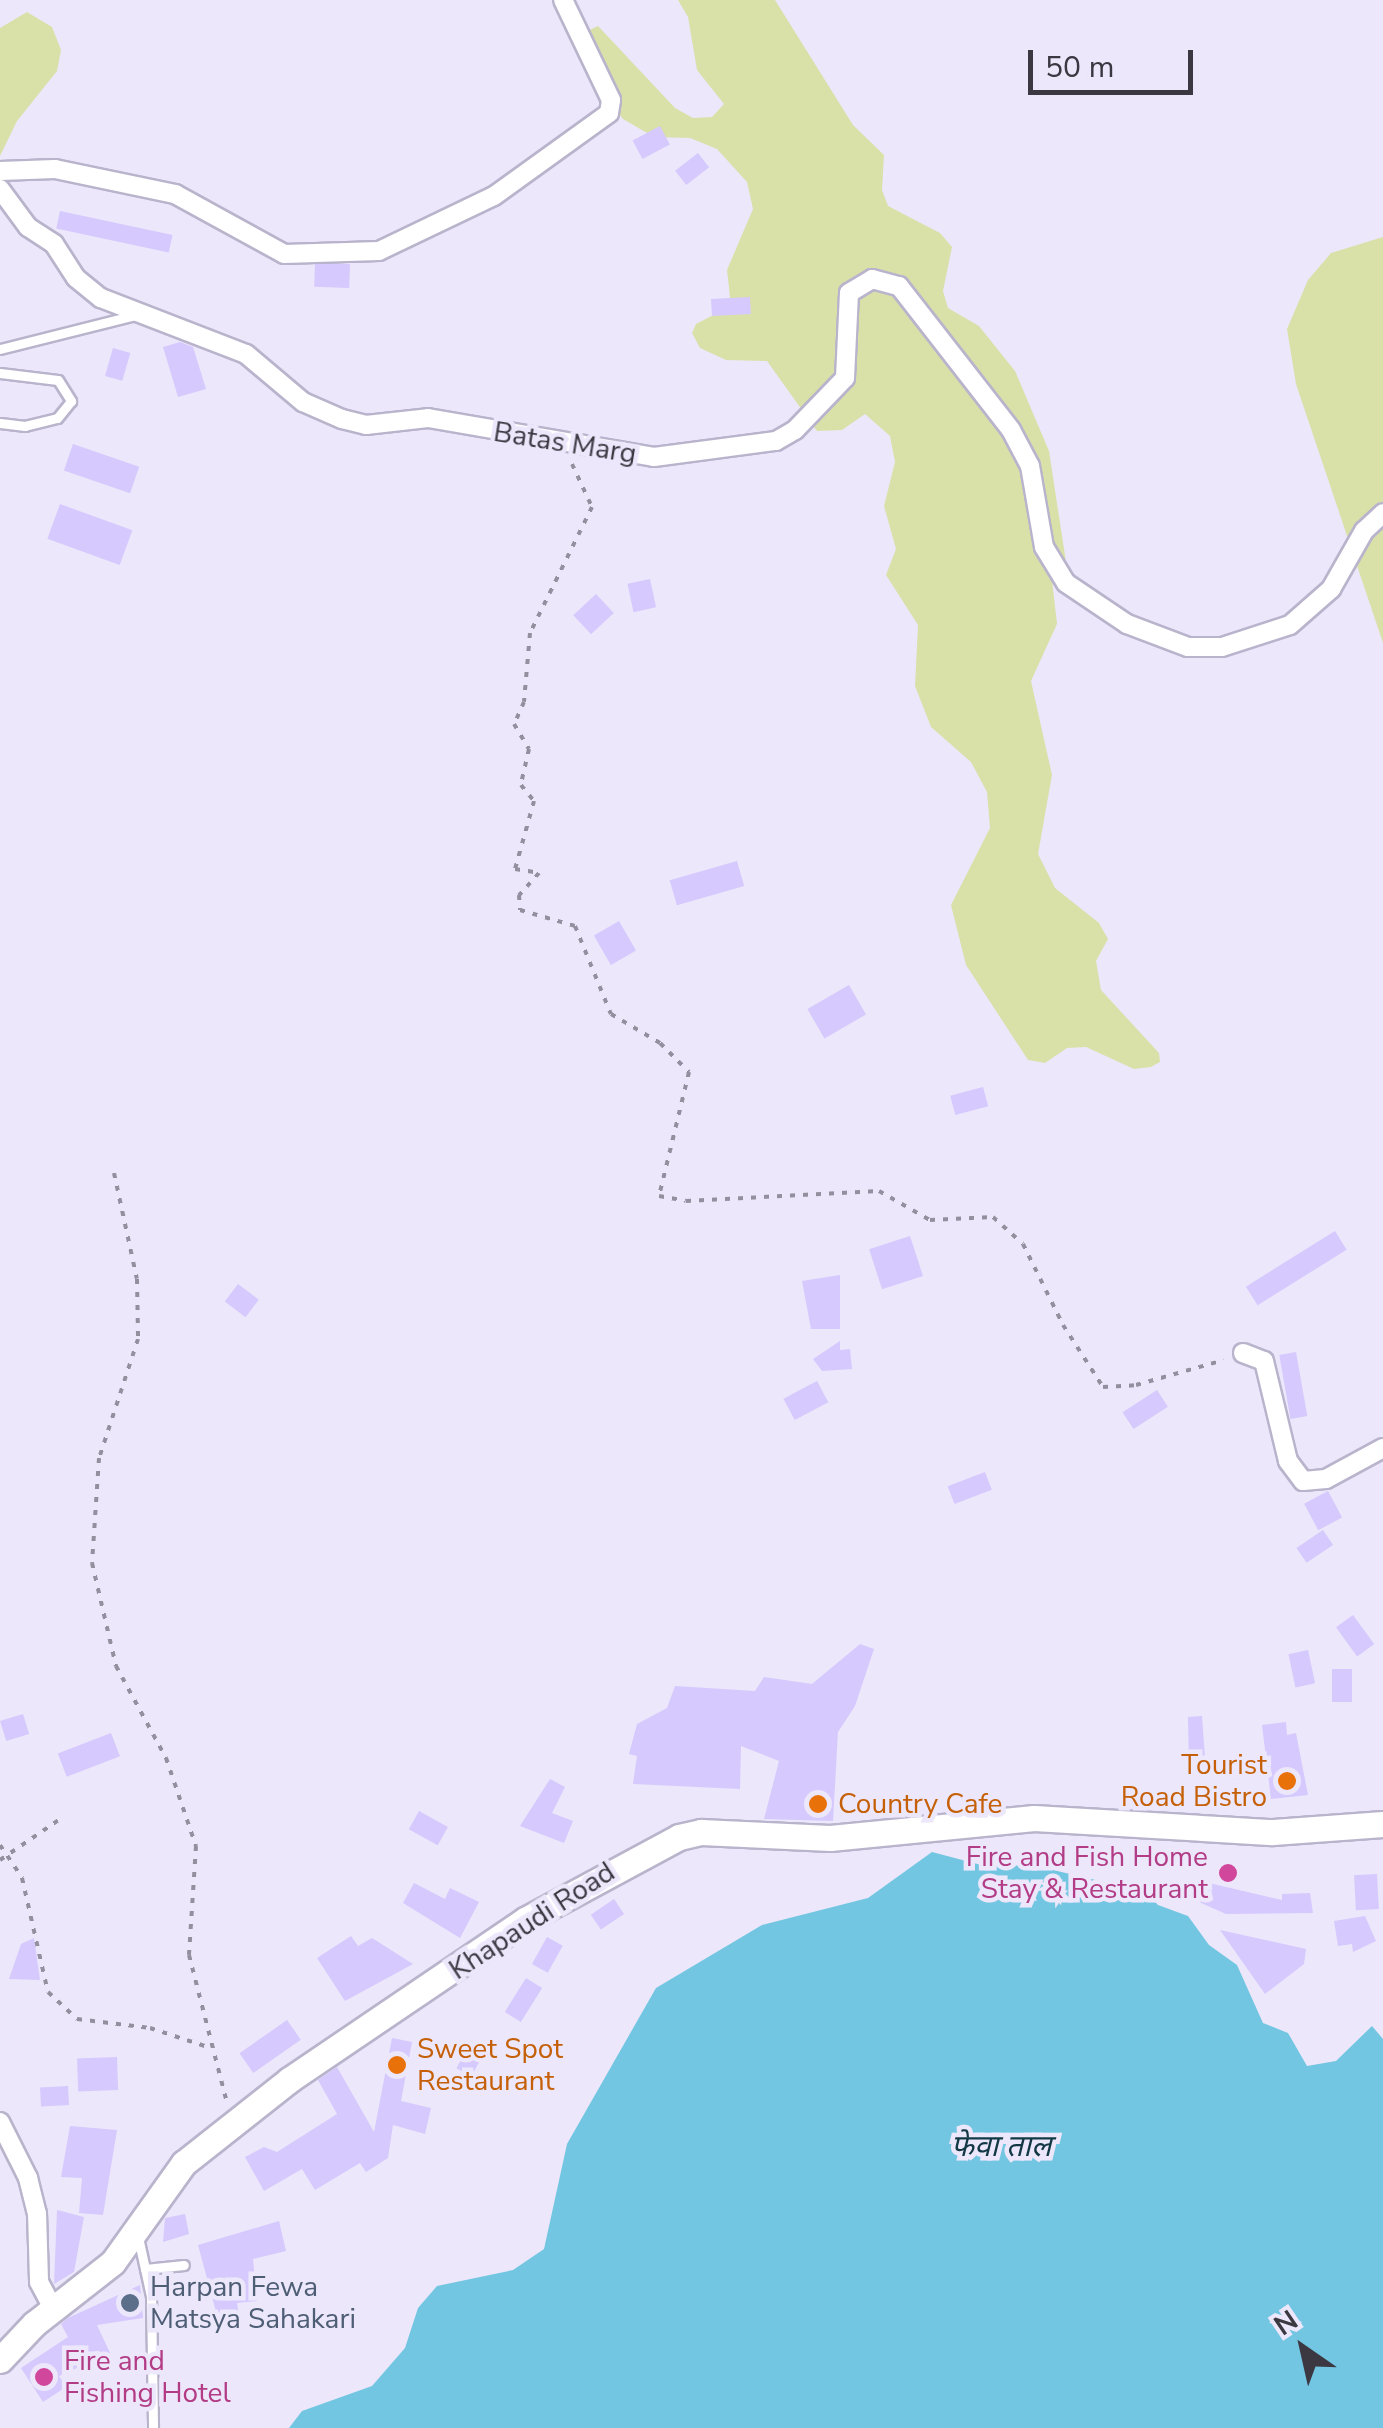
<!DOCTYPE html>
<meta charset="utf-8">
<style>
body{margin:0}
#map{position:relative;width:1383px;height:2428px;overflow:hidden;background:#ece7fb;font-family:"Nunito Sans","Noto Sans Devanagari",sans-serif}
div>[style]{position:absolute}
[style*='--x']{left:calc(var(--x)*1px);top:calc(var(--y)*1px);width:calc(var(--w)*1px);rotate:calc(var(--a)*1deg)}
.green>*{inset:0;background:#d9e1a9}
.water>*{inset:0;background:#73c6e1}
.building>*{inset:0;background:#d6c9fd;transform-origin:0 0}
.path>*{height:4px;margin-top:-2px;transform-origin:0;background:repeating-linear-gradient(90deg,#938f9e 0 5px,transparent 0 13px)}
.roads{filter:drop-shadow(2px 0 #b9b4cc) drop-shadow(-2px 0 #b9b4cc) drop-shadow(0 2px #b9b4cc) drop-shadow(0 -2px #b9b4cc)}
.lane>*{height:9px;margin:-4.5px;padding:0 4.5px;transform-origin:4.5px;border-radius:4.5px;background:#fff}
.street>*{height:18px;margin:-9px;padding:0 9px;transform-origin:9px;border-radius:9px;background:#fff}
.secondary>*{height:25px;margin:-12.5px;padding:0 12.5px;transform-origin:12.5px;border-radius:12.5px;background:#fff}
.dots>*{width:28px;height:28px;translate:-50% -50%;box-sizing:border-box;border:5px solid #ece7fb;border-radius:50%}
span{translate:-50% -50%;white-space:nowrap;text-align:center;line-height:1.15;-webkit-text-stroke:9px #ece7fb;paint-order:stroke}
.street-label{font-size:28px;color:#3b3842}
.food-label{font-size:28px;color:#c56008}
.right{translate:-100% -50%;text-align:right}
.left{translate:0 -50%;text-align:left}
.hotel-label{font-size:28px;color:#b23c85}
.service-label{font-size:28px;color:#4e5e75}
.water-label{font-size:30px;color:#113844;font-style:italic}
.north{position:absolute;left:1253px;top:2298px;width:100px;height:100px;-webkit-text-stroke:8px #ece7fb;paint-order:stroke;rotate:326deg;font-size:28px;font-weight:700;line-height:40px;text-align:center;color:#3b3842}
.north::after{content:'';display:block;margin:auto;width:35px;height:45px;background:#3b3842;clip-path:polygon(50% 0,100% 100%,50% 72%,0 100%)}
.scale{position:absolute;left:1028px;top:50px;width:165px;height:45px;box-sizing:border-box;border:5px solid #3b3842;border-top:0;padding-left:12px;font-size:30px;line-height:35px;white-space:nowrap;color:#3b3842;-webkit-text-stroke:8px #ece7fb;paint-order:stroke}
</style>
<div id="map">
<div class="green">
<i style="clip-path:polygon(678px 0,775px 0,853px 125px,884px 155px,882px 190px,888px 206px,940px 233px,952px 247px,943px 291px,948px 308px,979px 326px,1015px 371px,1049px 451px,1072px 601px,1062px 577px,1052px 580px,1057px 624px,1031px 681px,1052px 775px,1038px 854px,1055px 888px,1099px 923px,1108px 939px,1096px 961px,1101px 990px,1159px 1053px,1160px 1062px,1151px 1067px,1134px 1069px,1086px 1047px,1067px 1048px,1045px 1063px,1028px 1060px,966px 965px,951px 905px,990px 828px,987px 792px,971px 762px,931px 727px,915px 686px,918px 625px,886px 575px,896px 549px,884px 506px,895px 462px,890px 436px,865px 414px,842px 430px,817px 431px,767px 361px,726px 360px,700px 348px,692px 333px,696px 324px,731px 306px,727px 270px,753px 209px,747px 182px,717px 149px,690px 138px,654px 137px,623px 119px,606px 98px,583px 33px,598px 26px,675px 108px,693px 118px,712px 117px,724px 104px,697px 70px,688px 17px)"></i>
<i style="clip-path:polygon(27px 12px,52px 27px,61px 50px,57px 71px,17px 121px,0 156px,0 28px)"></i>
<i style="clip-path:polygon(1383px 237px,1383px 643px,1296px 384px,1287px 329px,1308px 280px,1331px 253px)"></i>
</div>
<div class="water">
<i style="clip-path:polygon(932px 1852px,985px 1866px,1032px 1865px,1146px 1892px,1158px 1905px,1188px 1916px,1209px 1945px,1237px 1965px,1263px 2023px,1288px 2033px,1307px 2066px,1336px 2061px,1372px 2026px,1383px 2039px,1383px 2428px,289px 2428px,302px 2411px,372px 2386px,405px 2348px,418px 2308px,437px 2286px,513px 2270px,544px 2249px,567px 2144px,656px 1988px,762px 1925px,868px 1898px)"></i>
</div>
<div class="building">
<i style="left:660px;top:126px;width:21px;height:31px;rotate:62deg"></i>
<i style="left:698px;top:153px;width:18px;height:29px;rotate:52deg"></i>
<i style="left:60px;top:211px;width:115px;height:18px;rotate:12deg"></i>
<i style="left:350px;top:264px;width:24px;height:35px;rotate:92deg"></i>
<i style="left:750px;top:297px;width:17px;height:39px;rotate:87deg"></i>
<i style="clip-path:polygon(180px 342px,193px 347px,206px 389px,178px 397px,163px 347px)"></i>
<i style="left:113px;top:348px;width:18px;height:29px;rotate:16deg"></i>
<i style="left:73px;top:444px;width:70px;height:28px;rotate:19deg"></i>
<i style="left:60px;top:504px;width:77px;height:37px;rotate:20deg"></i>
<i style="left:650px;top:579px;width:29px;height:23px;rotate:78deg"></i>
<i style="left:596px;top:594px;width:26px;height:31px;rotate:47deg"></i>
<i style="left:737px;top:861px;width:26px;height:70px;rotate:74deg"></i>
<i style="left:619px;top:921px;width:34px;height:29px;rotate:60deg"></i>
<i style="left:849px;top:985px;width:34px;height:48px;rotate:60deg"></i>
<i style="left:983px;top:1087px;width:20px;height:34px;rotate:75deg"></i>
<i style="left:1335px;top:1231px;width:22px;height:105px;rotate:58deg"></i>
<i style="left:910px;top:1236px;width:42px;height:43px;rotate:72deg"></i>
<i style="clip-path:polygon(840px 1275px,840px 1329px,811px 1329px,802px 1281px)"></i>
<i style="left:238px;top:1284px;width:26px;height:22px;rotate:37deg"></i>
<i style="clip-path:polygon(840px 1341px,840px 1350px,850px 1349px,852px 1369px,822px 1371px,813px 1359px)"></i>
<i style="left:1296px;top:1352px;width:65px;height:17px;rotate:80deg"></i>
<i style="left:817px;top:1381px;width:24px;height:38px;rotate:62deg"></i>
<i style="left:1157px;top:1390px;width:20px;height:41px;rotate:57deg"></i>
<i style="left:985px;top:1472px;width:19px;height:40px;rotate:69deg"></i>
<i style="left:1328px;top:1491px;width:30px;height:27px;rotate:62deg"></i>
<i style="left:1323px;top:1530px;width:18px;height:32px;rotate:56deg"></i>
<i style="left:1353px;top:1615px;width:36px;height:21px;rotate:54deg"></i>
<i style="clip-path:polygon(860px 1644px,874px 1649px,855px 1706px,838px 1732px,833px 1821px,764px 1819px,779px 1761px,741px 1746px,740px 1789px,633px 1784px,637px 1756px,629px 1754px,637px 1724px,667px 1708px,675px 1686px,755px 1691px,764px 1677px,812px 1684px)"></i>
<i style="left:1308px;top:1650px;width:34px;height:20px;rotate:78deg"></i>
<i style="left:1332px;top:1669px;width:20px;height:33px"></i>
<i style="left:23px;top:1714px;width:21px;height:24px;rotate:73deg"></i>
<i style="clip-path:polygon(1202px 1716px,1206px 1772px,1189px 1767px,1188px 1717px)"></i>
<i style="clip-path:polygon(1286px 1722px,1287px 1735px,1296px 1733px,1308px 1795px,1271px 1799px,1262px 1725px)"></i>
<i style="left:111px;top:1733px;width:25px;height:57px;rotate:69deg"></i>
<i style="clip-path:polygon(550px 1779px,565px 1787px,552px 1813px,573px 1821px,564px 1843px,520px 1826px)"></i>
<i style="left:419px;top:1811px;width:33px;height:21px;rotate:29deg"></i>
<i style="left:1377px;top:1874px;width:35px;height:23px;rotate:87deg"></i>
<i style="clip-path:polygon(1196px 1880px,1282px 1900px,1282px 1894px,1310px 1893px,1313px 1913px,1226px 1914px,1190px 1898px)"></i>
<i style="clip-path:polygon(414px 1883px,445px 1899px,450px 1888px,479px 1902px,460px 1938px,403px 1903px)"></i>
<i style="left:614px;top:1899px;width:18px;height:28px;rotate:56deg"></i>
<i style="clip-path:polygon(1365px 1916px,1376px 1941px,1353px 1952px,1352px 1944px,1338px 1946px,1334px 1921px)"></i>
<i style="clip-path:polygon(1220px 1930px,1306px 1949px,1304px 1964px,1265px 1994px)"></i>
<i style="clip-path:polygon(351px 1936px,358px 1946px,372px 1938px,413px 1964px,345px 2001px,317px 1958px)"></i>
<i style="left:547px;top:1937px;width:18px;height:31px;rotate:29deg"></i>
<i style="clip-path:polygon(34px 1938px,40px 1980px,9px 1979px,21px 1944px)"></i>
<i style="left:526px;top:1978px;width:19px;height:40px;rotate:32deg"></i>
<i style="left:287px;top:2020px;width:24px;height:58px;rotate:55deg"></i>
<i style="clip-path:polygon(392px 2038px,412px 2042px,401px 2101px,431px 2108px,425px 2134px,393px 2125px,388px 2158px,366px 2172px,360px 2163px,315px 2190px,302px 2169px,264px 2191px,245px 2157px,264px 2147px,277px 2152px,337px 2114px,318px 2080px,337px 2067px,374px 2132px)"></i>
<i style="left:471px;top:2041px;width:17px;height:31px;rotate:28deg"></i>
<i style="left:117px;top:2057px;width:33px;height:40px;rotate:88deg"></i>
<i style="left:68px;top:2086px;width:19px;height:28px;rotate:87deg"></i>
<i style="clip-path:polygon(70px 2126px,117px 2130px,103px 2215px,79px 2213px,82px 2178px,61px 2177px)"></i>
<i style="clip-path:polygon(57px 2210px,84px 2217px,74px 2272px,54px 2284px)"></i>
<i style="clip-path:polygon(185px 2214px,189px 2234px,163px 2242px,165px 2218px)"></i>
<i style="clip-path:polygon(279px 2221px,286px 2251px,253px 2259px,257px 2301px,237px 2303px,239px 2316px,218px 2319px,198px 2245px)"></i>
<i style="clip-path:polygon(140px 2285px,143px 2318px,97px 2325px,110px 2353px,59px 2376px,66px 2387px,43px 2402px,21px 2368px,68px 2337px,61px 2324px,68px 2318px)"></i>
</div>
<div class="path">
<i style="--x:572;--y:464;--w:47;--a:65.1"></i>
<i style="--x:592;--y:507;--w:140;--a:116.2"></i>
<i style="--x:530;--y:633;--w:69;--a:95"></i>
<i style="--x:524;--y:702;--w:24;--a:114"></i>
<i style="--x:514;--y:724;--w:29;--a:59"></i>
<i style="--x:529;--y:749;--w:37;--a:103"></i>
<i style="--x:521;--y:785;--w:21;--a:51"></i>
<i style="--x:534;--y:801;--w:71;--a:105.6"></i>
<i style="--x:515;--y:869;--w:24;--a:9"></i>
<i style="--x:539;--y:873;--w:30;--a:132"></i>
<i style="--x:519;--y:895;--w:15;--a:86"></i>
<i style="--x:520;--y:910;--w:57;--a:16.2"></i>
<i style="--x:575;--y:926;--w:95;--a:67.8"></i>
<i style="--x:611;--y:1014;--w:57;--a:30.6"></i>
<i style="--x:660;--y:1043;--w:41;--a:45"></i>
<i style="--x:689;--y:1072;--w:128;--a:103.6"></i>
<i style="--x:659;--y:1196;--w:27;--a:10"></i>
<i style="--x:686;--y:1201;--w:193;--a:-3"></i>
<i style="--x:879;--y:1191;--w:59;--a:29.6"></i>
<i style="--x:930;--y:1220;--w:63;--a:-2.7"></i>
<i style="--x:993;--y:1217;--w:40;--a:42"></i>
<i style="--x:1023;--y:1244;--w:90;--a:63.7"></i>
<i style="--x:1063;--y:1325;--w:74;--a:57.2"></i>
<i style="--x:1103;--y:1387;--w:33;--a:-3"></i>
<i style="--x:1136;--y:1385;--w:91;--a:-15.9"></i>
<i style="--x:114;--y:1173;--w:108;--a:77.8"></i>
<i style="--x:137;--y:1279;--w:60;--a:89"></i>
<i style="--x:138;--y:1339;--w:125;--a:108.1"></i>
<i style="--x:99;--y:1458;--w:105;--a:93.8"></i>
<i style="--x:92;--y:1563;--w:106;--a:76.9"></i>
<i style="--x:116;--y:1666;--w:105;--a:61.5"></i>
<i style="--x:166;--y:1758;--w:93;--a:71.2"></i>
<i style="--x:196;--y:1846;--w:109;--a:93.7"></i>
<i style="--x:189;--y:1955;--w:149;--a:75.6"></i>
<i style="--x:0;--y:1845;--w:40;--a:56"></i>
<i style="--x:22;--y:1878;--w:117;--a:77.2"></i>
<i style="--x:48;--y:1992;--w:40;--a:43"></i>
<i style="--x:77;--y:2019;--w:74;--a:7"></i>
<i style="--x:150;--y:2028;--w:64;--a:18.2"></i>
<i style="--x:0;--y:1860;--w:73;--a:-34.3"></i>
</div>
<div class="roads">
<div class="lane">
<i style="--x:0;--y:349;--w:139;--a:-14.1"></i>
<i style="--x:0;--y:373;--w:58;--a:6.9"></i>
<i style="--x:58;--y:380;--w:25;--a:58"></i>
<i style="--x:71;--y:401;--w:22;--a:129"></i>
<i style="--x:57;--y:418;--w:33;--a:166"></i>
<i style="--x:25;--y:426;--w:25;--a:-173"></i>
<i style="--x:138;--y:2237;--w:60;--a:77.6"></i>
<i style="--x:151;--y:2296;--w:132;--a:89.1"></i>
<i style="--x:145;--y:2269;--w:39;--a:-6"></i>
</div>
<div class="street">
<i style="--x:0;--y:171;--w:55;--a:-2.1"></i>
<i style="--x:55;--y:169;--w:123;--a:11.8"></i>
<i style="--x:175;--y:194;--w:124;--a:28.8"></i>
<i style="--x:284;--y:254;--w:95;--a:-1.8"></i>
<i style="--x:379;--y:251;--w:127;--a:-25.6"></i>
<i style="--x:494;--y:196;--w:142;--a:-35.8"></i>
<i style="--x:609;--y:113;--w:13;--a:-81"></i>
<i style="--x:611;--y:100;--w:111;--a:-115.6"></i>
<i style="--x:0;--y:189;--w:47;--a:53.6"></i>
<i style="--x:28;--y:227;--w:31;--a:33"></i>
<i style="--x:54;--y:244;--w:40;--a:57.1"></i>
<i style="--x:76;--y:278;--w:32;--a:39"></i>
<i style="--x:101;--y:298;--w:155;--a:21.1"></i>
<i style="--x:246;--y:354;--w:75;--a:40.1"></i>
<i style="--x:303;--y:402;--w:43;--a:23.6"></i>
<i style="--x:342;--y:419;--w:25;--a:14"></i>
<i style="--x:366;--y:425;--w:62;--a:-6.4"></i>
<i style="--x:428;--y:418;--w:229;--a:9.8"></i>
<i style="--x:654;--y:457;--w:123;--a:-7.5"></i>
<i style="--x:776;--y:441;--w:22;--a:-30"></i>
<i style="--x:795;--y:430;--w:72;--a:-46.1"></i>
<i style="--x:845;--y:378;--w:85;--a:-87.3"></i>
<i style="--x:849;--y:293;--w:27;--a:-31"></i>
<i style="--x:872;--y:279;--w:28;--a:15"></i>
<i style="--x:899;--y:286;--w:182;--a:52.1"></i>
<i style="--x:1011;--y:430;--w:41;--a:62.2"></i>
<i style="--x:1030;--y:466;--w:82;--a:80.2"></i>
<i style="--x:1044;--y:547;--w:42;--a:58.6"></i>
<i style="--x:1066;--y:583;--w:73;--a:33.9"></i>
<i style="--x:1127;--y:624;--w:65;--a:20.7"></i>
<i style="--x:1188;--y:647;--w:34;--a:0"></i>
<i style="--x:1222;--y:647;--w:71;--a:-17.9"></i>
<i style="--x:1290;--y:625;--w:55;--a:-41.3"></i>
<i style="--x:1331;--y:589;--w:67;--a:-60.4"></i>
<i style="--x:1364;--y:531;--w:26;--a:-43"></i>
<i style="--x:1243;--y:1353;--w:22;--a:21"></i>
<i style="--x:1264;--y:1361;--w:103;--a:76.5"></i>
<i style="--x:1288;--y:1461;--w:25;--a:53"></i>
<i style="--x:1303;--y:1481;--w:23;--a:-5"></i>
<i style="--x:1326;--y:1479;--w:65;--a:-28.5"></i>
<i style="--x:0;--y:2122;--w:63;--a:63.4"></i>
<i style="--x:28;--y:2178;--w:36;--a:76"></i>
<i style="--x:37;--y:2213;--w:69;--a:88.3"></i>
<i style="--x:39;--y:2282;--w:30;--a:62"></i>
</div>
<div class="secondary">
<i style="--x:0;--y:2360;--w:50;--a:-46.6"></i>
<i style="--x:34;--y:2324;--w:100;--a:-38.1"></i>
<i style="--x:113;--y:2262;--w:122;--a:-54.4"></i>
<i style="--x:184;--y:2163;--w:134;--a:-38.3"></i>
<i style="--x:289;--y:2080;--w:285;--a:-34.1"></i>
<i style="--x:525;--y:1920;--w:175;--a:-28.3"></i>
<i style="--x:679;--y:1837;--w:23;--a:-13"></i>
<i style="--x:701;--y:1832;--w:129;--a:2.7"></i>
<i style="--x:830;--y:1838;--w:205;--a:-5.6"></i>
<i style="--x:1034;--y:1818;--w:239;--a:3.4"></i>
<i style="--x:1273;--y:1832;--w:110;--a:-4.2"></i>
</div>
</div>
<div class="dots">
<i style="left:1287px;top:1781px;background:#e8710a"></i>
<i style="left:818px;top:1804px;background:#e8710a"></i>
<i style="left:1228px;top:1873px;background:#d1479c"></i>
<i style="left:397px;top:2065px;background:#e8710a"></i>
<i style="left:130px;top:2303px;background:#5c6f8a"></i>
<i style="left:44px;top:2377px;background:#d1479c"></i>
</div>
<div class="street-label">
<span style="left:565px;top:443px;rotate:9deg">Batas Marg</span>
<span style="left:532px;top:1921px;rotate:-33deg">Khapaudi Road</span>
</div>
<div class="food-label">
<span class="right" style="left:1267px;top:1781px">Tourist<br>Road Bistro</span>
<span class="left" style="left:838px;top:1804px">Country Cafe</span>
<span class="left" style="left:417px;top:2065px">Sweet Spot<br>Restaurant</span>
</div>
<div class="hotel-label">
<span class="right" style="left:1208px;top:1873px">Fire and Fish Home<br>Stay &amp; Restaurant</span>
<span class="left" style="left:64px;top:2377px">Fire and<br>Fishing Hotel</span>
</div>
<div class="service-label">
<span class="left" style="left:150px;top:2303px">Harpan Fewa<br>Matsya Sahakari</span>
</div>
<div class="water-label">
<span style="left:1001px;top:2147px">फेवा ताल</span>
</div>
<div class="north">N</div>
<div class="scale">50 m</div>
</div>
